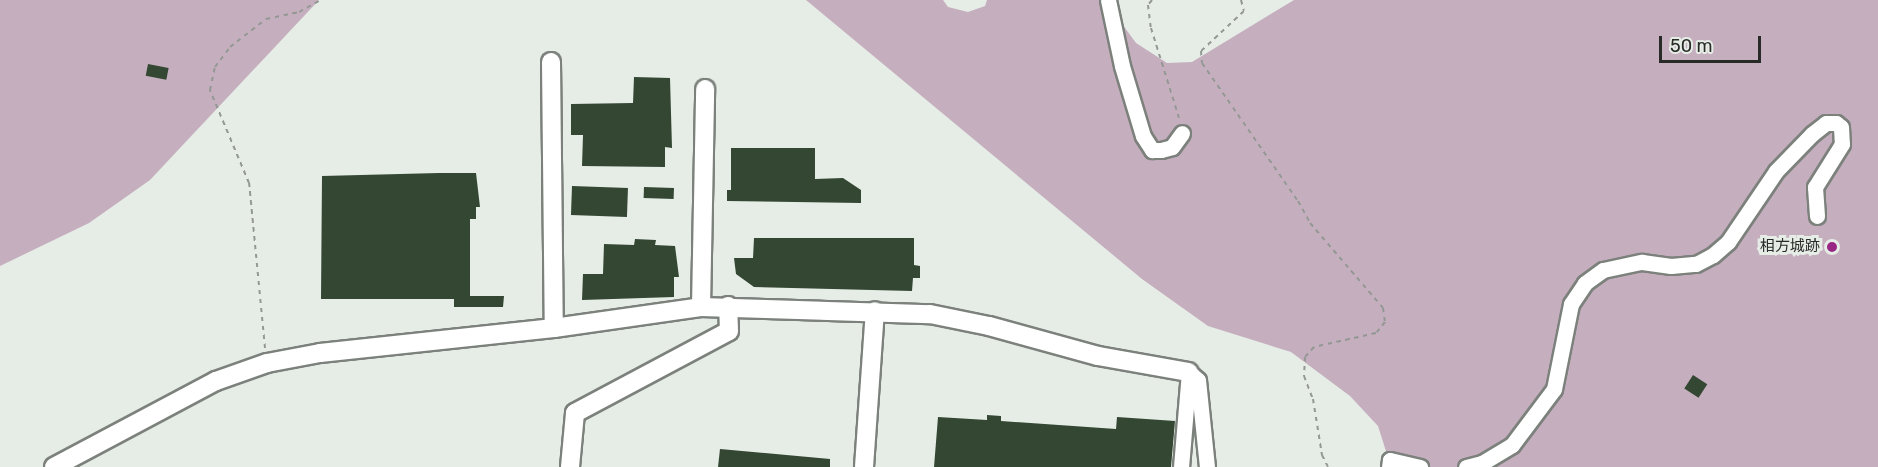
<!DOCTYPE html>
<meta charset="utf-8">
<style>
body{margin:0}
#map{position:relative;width:1878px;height:467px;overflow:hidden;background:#e6ece6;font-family:Rubik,"Noto Sans JP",sans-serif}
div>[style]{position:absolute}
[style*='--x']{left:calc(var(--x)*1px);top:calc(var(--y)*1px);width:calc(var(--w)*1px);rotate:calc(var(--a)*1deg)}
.green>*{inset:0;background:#c5aebe}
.building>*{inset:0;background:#334733;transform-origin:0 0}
.path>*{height:2px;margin-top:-1px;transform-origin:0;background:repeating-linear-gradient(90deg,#949894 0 4.5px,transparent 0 9px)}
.roads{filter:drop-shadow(2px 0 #7c817c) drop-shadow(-2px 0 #7c817c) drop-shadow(0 2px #7c817c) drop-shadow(0 -2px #7c817c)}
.minor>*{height:15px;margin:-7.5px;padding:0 7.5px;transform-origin:7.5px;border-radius:7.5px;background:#fff}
.tertiary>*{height:18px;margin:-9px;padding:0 9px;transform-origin:9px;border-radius:9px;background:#fff}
.dots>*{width:16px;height:16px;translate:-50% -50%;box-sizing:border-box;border:3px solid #e6ece6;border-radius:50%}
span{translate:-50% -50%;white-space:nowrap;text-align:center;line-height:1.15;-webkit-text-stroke:6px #e6ece6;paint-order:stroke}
.poi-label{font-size:15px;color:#282a27}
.right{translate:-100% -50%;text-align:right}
.scale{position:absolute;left:1659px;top:36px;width:102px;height:27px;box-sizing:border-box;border:3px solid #282a27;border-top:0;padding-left:8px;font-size:18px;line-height:21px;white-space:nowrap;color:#282a27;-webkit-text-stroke:4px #e6ece6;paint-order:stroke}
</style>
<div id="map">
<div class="green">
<i style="clip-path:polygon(0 0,319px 0,150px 180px,89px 223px,0 266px)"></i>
<i style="clip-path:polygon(806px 0,943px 0,948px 7px,968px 12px,985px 6px,987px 0,1111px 0,1114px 13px,1136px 43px,1167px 63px,1192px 62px,1294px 0,1878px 0,1878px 467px,1391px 467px,1378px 426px,1350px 396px,1291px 352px,1208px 326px,1142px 279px)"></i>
</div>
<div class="building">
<i style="left:148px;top:64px;width:21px;height:12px;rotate:11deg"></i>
<i style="clip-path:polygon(634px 77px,670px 78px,672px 148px,665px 147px,665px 167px,582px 166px,583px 135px,571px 135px,571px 104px,633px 103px)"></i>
<i style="clip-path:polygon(731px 148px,815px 148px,815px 179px,843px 178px,861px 190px,861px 203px,727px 201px,727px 190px,731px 190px)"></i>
<i style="clip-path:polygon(439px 173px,476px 173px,480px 207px,476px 207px,476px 219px,470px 219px,470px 296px,504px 296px,503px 307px,454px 307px,454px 299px,321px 299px,322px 176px)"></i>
<i style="left:572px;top:186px;width:56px;height:29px;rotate:2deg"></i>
<i style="left:644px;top:187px;width:30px;height:11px;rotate:2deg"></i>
<i style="clip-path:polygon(754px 238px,914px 238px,914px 265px,920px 266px,920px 278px,913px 278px,912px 291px,754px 287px,736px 274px,734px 258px,753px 258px)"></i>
<i style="clip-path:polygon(635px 239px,656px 240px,655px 245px,675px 246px,679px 277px,674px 277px,674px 297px,582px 300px,583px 274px,603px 274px,604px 244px,634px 245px)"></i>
<i style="left:1693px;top:375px;width:17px;height:16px;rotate:33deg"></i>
<i style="clip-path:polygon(987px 415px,1001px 416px,1001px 421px,1116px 429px,1117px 417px,1175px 421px,1171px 467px,934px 467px,938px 417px,987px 420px)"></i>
<i style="clip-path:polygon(720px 449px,830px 459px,830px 467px,718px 467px)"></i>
</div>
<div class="path">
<i style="--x:1152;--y:0;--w:6;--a:129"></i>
<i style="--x:1148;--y:5;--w:23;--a:83"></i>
<i style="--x:1151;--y:28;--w:94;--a:72.7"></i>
<i style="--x:1241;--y:0;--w:11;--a:75"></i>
<i style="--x:1244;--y:11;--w:59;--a:137.1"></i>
<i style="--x:1201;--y:51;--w:12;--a:85"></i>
<i style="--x:1202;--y:63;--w:168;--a:55.2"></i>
<i style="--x:1298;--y:201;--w:25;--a:61"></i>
<i style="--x:1310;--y:223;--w:112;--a:49.3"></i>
<i style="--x:1383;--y:308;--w:14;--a:82"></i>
<i style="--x:1385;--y:322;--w:14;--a:129"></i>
<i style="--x:1376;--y:333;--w:64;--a:167.3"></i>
<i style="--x:1314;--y:347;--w:13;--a:132"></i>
<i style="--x:1305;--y:357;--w:19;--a:93"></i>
<i style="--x:1304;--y:376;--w:25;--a:69"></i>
<i style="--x:1313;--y:399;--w:57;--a:80.9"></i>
<i style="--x:1322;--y:455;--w:13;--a:63"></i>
<i style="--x:265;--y:348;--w:166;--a:-95.5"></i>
<i style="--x:249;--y:183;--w:101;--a:-112.8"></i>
<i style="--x:210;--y:90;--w:24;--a:-78"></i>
<i style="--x:215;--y:67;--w:25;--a:-53"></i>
<i style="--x:230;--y:47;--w:46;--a:-37.9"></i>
<i style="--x:266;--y:19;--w:34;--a:-12"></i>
<i style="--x:299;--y:12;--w:25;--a:-29"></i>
</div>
<div class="roads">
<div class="minor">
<i style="--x:1108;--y:0;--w:67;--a:78"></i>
<i style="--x:1122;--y:66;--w:73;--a:73.3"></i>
<i style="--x:1143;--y:136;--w:17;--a:57"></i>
<i style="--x:1152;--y:150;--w:9;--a:0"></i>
<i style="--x:1161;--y:150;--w:11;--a:-15"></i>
<i style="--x:1172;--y:147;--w:17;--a:-54"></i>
<i style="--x:1189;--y:372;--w:12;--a:42"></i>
<i style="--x:1198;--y:380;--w:87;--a:84.1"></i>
<i style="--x:1181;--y:467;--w:95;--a:-85.2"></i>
<i style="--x:1389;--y:467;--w:7;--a:-82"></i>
<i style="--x:1390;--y:460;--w:31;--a:13"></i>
<i style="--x:1466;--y:467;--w:16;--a:-14"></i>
<i style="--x:1482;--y:463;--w:35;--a:-31"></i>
<i style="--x:1512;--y:445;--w:70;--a:-53.1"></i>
<i style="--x:1554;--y:389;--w:87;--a:-78.7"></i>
<i style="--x:1571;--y:304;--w:25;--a:-56"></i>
<i style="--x:1585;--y:283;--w:22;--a:-36"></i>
<i style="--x:1603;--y:270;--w:40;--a:-12"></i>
<i style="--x:1642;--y:262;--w:29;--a:8"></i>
<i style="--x:1671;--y:266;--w:25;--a:-5"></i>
<i style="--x:1696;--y:264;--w:19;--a:-28"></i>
<i style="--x:1713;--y:255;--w:20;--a:-41"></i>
<i style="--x:1728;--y:242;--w:86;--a:-55.9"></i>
<i style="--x:1776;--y:171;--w:52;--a:-45.8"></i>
<i style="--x:1812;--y:134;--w:18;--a:-38"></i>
<i style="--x:1826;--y:123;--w:10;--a:0"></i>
<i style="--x:1836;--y:123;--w:6;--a:39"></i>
<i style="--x:1841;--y:127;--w:17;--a:87"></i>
<i style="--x:1842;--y:144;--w:51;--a:122.1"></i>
<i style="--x:1815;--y:187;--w:29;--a:86"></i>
</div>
<div class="tertiary">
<i style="--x:551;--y:62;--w:266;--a:89.4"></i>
<i style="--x:701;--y:307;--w:218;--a:-88.9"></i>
<i style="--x:54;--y:467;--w:183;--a:-28"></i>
<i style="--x:216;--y:381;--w:54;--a:-19.4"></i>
<i style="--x:267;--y:363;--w:54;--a:-10.7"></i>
<i style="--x:320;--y:353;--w:235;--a:-6.1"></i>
<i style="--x:554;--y:328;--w:148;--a:-8.1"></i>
<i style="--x:701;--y:307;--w:229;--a:1.8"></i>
<i style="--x:930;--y:314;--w:60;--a:11.5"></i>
<i style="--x:989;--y:326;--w:113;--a:15.4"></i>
<i style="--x:1098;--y:356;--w:92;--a:10"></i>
<i style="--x:570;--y:467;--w:54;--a:-84.7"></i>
<i style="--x:575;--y:413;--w:174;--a:-28"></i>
<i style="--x:729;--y:331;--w:25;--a:-92"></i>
<i style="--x:864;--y:467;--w:156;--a:-86"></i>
</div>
</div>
<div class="dots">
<i style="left:1832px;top:247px;background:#992784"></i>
</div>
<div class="poi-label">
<span class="right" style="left:1820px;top:247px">相方城跡</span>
</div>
<div class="scale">50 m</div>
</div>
